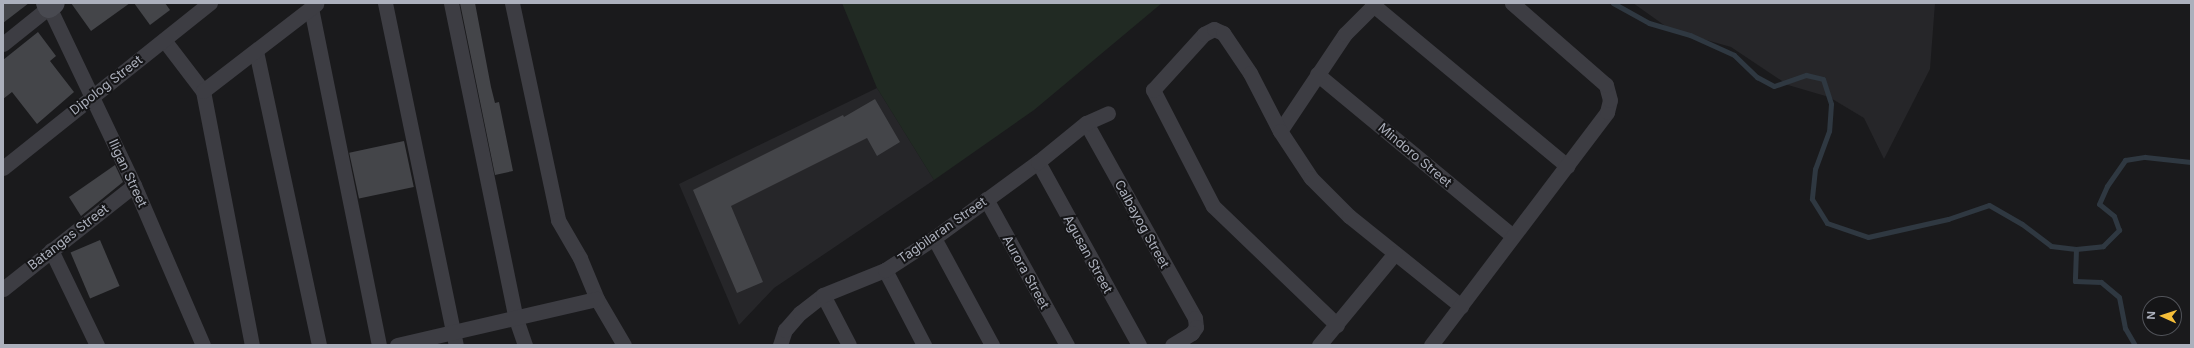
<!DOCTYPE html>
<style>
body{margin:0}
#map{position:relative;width:2194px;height:348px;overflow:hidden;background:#1a1a1c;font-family:Inter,sans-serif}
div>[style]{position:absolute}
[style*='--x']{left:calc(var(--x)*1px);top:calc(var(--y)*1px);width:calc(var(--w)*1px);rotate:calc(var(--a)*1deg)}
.built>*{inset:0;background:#262629}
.green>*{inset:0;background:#212a23}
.stream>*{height:5px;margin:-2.5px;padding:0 2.5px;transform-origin:2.5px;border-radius:2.5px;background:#2f3841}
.building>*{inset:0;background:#444549;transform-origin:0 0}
.street>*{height:15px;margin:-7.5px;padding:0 7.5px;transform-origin:7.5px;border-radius:7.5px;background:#3d3d43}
.secondary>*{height:22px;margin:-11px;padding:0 11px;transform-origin:11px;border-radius:11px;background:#494a51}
span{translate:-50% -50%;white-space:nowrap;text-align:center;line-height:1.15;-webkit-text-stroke:4px #151517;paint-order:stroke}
.street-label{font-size:13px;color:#acb0bc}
.frame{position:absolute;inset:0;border:4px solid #acb0bc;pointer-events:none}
.north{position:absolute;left:2142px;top:296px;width:40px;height:40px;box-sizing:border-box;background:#151517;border:1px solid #515359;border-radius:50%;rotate:273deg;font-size:11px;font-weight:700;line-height:16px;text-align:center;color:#acb0bc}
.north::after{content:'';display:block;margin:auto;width:14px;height:18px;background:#f5be39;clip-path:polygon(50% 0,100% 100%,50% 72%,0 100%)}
</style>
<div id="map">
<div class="built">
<i style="clip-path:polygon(1633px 3px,1935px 3px,1930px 69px,1884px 159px,1864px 118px,1829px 97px,1788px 85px,1731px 47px,1671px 30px)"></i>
<i style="clip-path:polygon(877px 88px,934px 180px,774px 288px,739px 325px,679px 184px)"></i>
</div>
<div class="green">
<i style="clip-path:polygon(842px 3px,1162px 3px,1034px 110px,934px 180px,877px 88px)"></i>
</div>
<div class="stream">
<i style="--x:1613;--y:3;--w:41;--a:29.1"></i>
<i style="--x:1649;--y:23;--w:43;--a:16.3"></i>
<i style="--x:1690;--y:35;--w:48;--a:24.4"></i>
<i style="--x:1734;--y:55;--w:32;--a:44"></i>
<i style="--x:1757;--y:77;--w:19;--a:28"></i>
<i style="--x:1774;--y:86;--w:34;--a:-19"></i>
<i style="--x:1806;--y:75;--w:17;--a:13"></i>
<i style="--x:1823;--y:79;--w:26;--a:72"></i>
<i style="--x:1831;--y:104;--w:27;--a:94"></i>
<i style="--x:1829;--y:131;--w:40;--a:110.2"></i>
<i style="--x:1815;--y:169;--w:30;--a:96"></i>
<i style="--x:1812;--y:199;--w:28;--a:58"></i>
<i style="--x:1827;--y:223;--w:43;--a:18.9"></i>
<i style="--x:1868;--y:237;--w:82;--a:-12.7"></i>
<i style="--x:1948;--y:219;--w:43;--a:-18.9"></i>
<i style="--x:1989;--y:205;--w:38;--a:30"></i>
<i style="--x:2022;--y:224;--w:36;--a:37"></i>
<i style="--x:2051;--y:246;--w:25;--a:7"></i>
<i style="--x:2076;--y:249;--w:27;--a:-6"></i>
<i style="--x:2103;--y:246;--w:23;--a:-45"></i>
<i style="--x:2119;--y:230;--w:15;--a:-110"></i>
<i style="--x:2114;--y:216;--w:19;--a:-141"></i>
<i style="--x:2099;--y:204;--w:20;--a:-66"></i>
<i style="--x:2107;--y:186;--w:32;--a:-55"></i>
<i style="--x:2125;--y:160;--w:20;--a:-9"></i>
<i style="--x:2145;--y:157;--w:46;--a:6.2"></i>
<i style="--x:2076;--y:249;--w:32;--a:92"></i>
<i style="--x:2075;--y:281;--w:26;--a:2"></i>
<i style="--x:2101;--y:282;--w:23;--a:40"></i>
<i style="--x:2119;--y:297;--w:32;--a:79"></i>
<i style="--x:2125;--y:328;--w:20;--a:60"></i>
</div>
<div class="building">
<i style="clip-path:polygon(3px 3px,29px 3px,3px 23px)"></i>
<i style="clip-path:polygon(71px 3px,130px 3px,91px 31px)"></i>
<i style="clip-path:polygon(134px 3px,165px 3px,170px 10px,150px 25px)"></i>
<i style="clip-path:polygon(460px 3px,475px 3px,491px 87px,495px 103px,499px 102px,513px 171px,495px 175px)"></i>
<i style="clip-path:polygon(38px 32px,56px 56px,50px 61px,74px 92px,37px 124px,12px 92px,3px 99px,3px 60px)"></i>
<i style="clip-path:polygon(875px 99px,900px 142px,877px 156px,867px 138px,731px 206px,763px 282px,737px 293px,693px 190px,843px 115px,844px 117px)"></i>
<i style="left:404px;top:141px;width:47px;height:56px;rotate:78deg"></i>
<i style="clip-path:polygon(115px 165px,123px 182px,81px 216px,69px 197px)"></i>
<i style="left:100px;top:240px;width:50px;height:32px;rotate:67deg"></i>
</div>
<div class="street">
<i style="--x:385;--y:3;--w:349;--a:78.3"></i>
<i style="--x:451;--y:3;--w:323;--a:78.4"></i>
<i style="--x:516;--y:319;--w:28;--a:71"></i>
<i style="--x:512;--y:3;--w:222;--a:78"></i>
<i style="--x:558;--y:220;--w:44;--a:59.9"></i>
<i style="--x:580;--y:258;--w:44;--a:67.5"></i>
<i style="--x:597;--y:299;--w:53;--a:59.6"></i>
<i style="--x:1372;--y:4;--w:254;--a:39.7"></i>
<i style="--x:311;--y:8;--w:344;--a:78.6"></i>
<i style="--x:164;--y:40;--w:64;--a:52.6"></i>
<i style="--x:203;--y:91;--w:259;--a:79.1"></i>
<i style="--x:3;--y:44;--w:59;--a:-38.8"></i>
<i style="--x:49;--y:7;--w:197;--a:64.5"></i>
<i style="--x:134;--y:185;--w:174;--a:66.7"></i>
<i style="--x:256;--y:51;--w:301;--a:77.9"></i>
<i style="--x:1317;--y:74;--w:254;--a:39.6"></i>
<i style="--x:203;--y:91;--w:143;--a:-37.6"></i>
<i style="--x:1086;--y:123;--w:223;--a:60.8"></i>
<i style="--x:1195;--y:318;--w:9;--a:84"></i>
<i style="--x:1196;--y:327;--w:7;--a:124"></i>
<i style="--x:1192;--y:333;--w:23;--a:149"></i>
<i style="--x:1280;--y:131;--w:117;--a:-56.2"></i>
<i style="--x:1345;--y:34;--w:44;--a:-45"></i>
<i style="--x:1038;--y:162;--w:209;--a:61.1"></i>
<i style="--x:3;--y:168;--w:265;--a:-38.6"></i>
<i style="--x:986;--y:199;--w:167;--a:61"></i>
<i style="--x:934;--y:238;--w:122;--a:61.5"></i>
<i style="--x:51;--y:250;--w:106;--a:64.2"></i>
<i style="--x:885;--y:270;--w:85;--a:62.5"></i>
<i style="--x:3;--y:289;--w:167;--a:-38.4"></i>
<i style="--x:823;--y:295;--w:56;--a:62.5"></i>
<i style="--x:1337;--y:325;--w:172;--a:-136.2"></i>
<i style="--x:1213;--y:206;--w:131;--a:-117.3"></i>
<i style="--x:1153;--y:90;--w:76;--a:-47.7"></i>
<i style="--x:1204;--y:34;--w:11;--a:-27"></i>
<i style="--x:1214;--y:29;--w:10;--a:24"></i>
<i style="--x:1223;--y:33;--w:48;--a:56"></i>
<i style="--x:1250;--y:73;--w:65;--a:62.7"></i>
<i style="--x:1280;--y:131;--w:56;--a:56.6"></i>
<i style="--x:1311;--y:178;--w:54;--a:45"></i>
<i style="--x:1349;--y:216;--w:144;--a:38.8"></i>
<i style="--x:397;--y:345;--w:205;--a:-13"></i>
<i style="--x:780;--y:345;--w:16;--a:-72"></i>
<i style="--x:785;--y:330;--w:23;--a:-49"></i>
<i style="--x:800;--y:313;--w:29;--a:-38"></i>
<i style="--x:823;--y:295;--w:67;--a:-22"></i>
<i style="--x:885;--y:270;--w:59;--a:-33.1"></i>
<i style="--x:934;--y:238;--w:129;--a:-36.2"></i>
<i style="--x:1038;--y:162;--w:62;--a:-39.1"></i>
<i style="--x:1086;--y:123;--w:24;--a:-24"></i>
<i style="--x:1319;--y:345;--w:119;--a:-50.4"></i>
<i style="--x:1431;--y:345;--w:292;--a:-52.9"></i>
<i style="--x:1607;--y:112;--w:12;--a:-76"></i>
<i style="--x:1610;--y:100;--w:16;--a:-105"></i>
<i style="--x:1606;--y:85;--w:125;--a:-138.9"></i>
</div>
<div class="secondary">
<i style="--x:47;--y:3;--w:4;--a:63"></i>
<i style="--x:49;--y:7;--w:6;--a:-39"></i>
</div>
<div class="street-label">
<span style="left:106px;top:85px;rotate:-38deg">Dipolog Street</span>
<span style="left:1415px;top:155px;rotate:40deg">Mindoro Street</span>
<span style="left:128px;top:173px;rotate:65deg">Iligan Street</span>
<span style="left:1142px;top:224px;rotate:61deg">Calbayog Street</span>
<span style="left:942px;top:230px;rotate:-35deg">Tagbilaran Street</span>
<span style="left:68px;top:237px;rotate:-38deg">Batangas Street</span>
<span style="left:1088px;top:254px;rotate:61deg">Agusan Street</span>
<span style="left:1026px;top:272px;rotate:61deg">Aurora Street</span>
</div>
<div class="frame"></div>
<div class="north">N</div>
</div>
